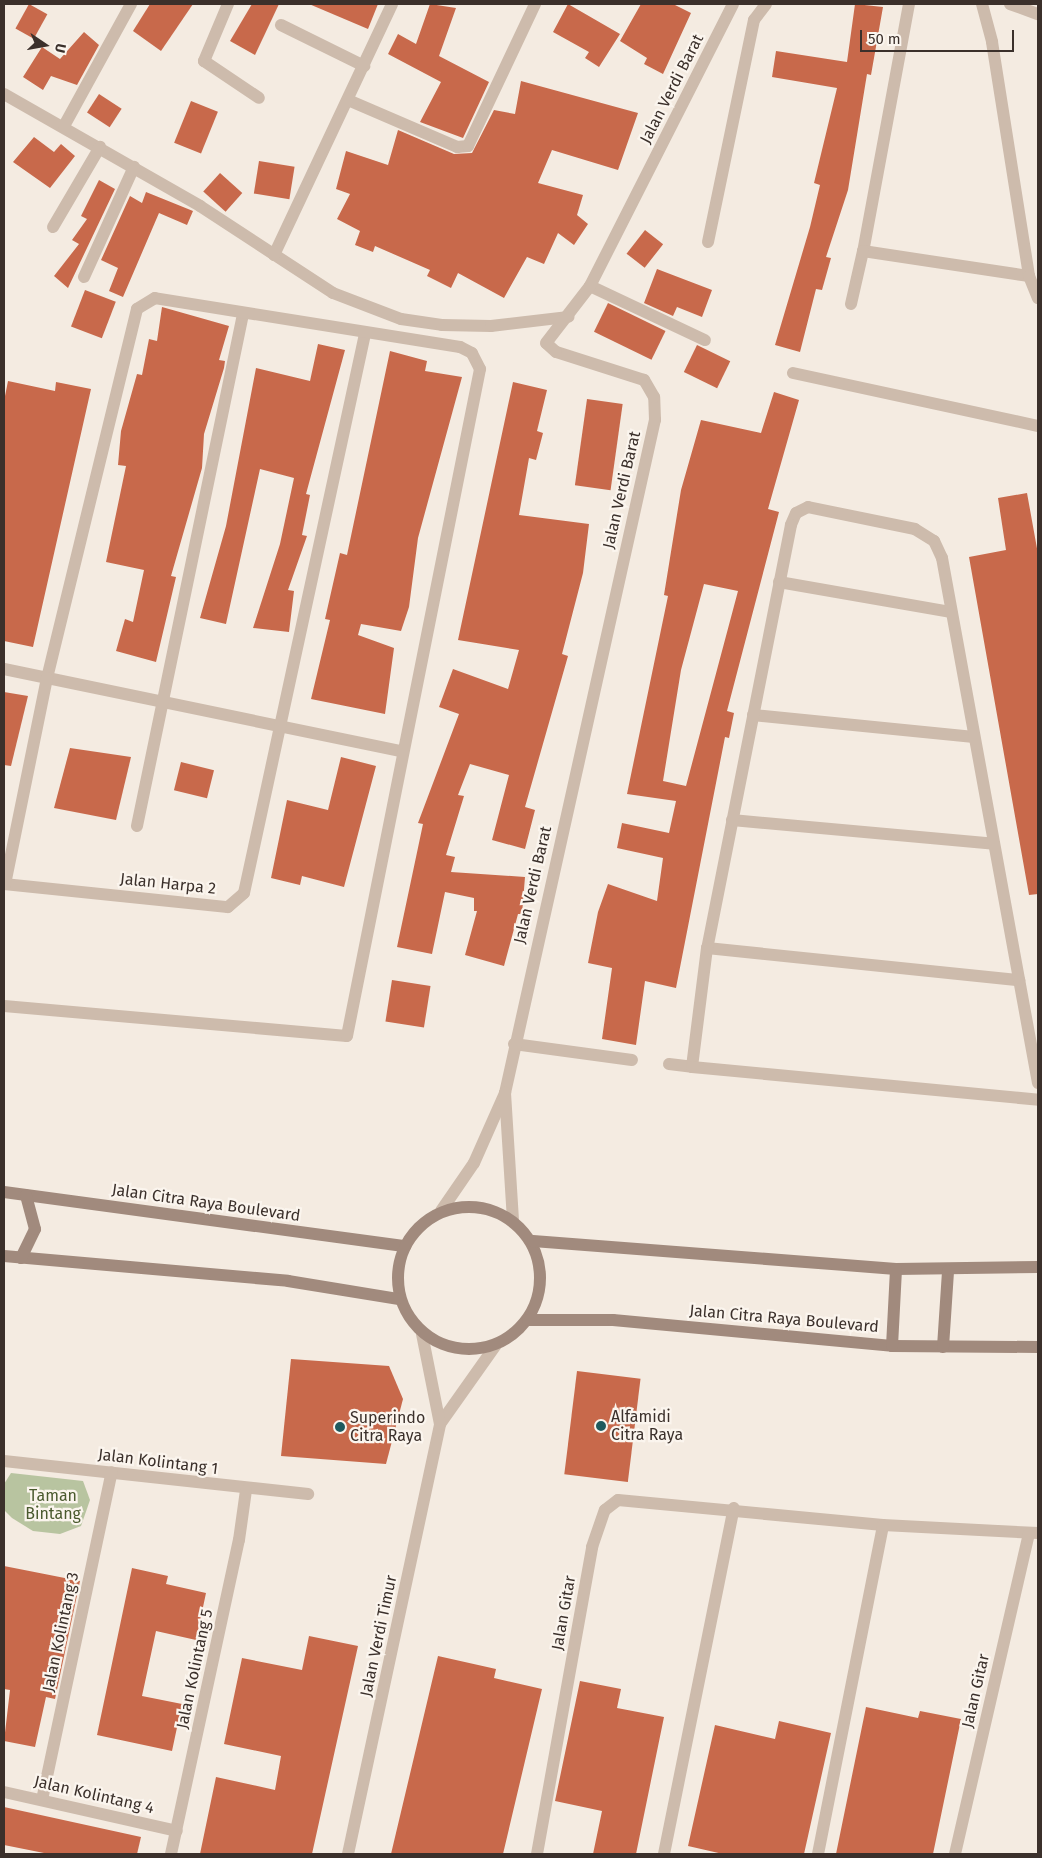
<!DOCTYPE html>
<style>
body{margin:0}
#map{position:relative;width:1042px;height:1858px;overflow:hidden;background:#f4ebe1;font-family:"Fira Sans",sans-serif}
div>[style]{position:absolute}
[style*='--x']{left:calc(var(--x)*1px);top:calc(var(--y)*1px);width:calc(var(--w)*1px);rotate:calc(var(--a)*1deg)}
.green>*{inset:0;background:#b8c4a0}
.building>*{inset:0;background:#c8694b;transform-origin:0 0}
.minor>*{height:12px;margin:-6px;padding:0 6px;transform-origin:6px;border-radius:6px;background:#cdbbac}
.tertiary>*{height:12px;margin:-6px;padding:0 6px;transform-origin:6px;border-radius:6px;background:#cdbbac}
.secondary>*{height:12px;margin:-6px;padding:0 6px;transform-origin:6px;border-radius:6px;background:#a18a7d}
.secondary>.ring{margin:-6px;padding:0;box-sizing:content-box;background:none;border:12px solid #a18a7d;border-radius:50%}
.dots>*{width:14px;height:14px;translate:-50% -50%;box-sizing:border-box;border:2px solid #fbf5ee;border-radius:50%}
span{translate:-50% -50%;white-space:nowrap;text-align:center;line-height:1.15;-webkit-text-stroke:4.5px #fbf5ee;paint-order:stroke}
.street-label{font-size:16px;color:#3b302b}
.poi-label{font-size:16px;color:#3b302b}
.left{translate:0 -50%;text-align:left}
.park-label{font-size:16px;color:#4a5a2e}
.frame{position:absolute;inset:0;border:5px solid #3b302b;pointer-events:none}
.north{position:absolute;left:20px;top:20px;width:50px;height:50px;-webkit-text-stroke:4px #fbf5ee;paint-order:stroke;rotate:102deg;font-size:14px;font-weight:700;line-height:20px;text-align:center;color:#3b302b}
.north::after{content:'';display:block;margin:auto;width:18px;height:22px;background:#3b302b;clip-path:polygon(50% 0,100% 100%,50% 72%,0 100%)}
.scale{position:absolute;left:860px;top:30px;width:154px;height:22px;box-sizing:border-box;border:2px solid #3b302b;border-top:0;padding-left:6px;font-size:15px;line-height:18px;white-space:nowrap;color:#3b302b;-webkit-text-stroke:4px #fbf5ee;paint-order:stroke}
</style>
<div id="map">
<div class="green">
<i style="clip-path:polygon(11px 1473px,83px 1481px,90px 1500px,81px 1526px,60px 1534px,33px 1531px,12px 1518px,4px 1510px,4px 1484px)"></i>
</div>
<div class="building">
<i style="left:29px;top:4px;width:21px;height:28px;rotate:29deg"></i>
<i style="clip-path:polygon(150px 4px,193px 4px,161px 51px,133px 31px)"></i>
<i style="clip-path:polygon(252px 4px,279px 4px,255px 55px,230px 41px)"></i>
<i style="clip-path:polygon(309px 4px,378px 4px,368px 29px)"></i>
<i style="clip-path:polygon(430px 4px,456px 8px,439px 56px,489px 82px,463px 138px,420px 122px,441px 82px,388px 54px,398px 34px,416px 44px)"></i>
<i style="clip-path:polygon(568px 4px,620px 34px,599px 67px,585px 58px,589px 52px,553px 32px)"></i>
<i style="clip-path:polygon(641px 4px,673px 4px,691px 13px,663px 74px,644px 64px,647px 58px,620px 41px)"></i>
<i style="clip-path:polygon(855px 4px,883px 7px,871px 75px,867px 74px,848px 190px,826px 257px,831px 258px,822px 290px,816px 289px,800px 352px,775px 345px,810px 227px,820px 185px,814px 183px,837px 88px,772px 77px,776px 51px,847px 62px)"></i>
<i style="clip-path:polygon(84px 32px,99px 45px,77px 85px,51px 76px,43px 90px,23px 77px,42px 47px,60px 59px)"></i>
<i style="clip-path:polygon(521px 81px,638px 113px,618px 170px,552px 150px,538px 183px,583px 195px,577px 215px,588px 224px,574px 245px,558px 233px,544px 264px,527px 257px,504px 298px,458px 273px,451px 288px,427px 276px,430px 270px,375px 246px,373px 252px,355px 245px,360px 231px,337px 219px,350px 194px,336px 189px,346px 151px,388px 165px,398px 130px,454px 154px,472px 153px,494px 110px,515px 114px)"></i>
<i style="left:99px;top:94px;width:27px;height:22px;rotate:33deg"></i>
<i style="left:191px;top:101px;width:29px;height:45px;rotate:22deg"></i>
<i style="clip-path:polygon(34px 137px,54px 152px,61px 144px,75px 156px,50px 188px,13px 162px)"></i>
<i style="left:259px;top:161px;width:36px;height:33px;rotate:9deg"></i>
<i style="left:220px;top:173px;width:30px;height:25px;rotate:42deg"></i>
<i style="clip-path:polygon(99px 180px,115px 189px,68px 288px,54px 276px,79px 244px,72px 240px,87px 219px,81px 216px)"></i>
<i style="clip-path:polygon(146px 192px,193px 211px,187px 225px,159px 213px,123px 297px,109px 291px,118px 268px,101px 260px,130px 196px,142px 203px)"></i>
<i style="left:645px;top:230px;width:23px;height:30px;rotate:38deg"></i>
<i style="clip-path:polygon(657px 269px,712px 290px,702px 317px,677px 307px,673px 316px,644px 303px)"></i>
<i style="left:85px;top:290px;width:33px;height:39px;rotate:21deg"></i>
<i style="left:608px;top:303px;width:64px;height:32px;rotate:26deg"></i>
<i style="clip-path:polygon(162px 307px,229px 326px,219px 360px,225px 361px,224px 368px,204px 434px,202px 468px,171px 576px,176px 577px,156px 662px,116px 651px,125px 619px,133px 622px,144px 570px,106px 562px,126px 466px,118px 465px,121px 431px,137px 374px,142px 375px,149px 339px,157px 341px)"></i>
<i style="clip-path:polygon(318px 344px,345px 350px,306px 494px,310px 495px,302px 535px,307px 536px,288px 590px,294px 591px,289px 632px,253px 628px,280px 544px,294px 478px,260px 469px,226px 624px,200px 618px,226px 526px,256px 368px,310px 381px)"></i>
<i style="left:697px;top:345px;width:37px;height:30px;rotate:26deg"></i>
<i style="clip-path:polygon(390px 351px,427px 361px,425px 371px,462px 377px,418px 538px,409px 607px,401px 631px,361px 624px,358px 635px,394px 648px,385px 714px,311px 699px,330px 620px,325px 619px,340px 553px,347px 555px)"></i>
<i style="clip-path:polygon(8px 381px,55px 391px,56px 382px,91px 389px,33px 647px,4px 641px,4px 401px)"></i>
<i style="clip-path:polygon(513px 382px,547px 390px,537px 431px,543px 433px,536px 460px,529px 458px,519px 515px,589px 524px,583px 573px,562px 654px,568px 656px,525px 807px,535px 810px,525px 849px,492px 840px,509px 775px,470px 764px,458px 795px,464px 796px,446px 855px,455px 857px,451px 872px,525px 877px,522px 914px,518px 914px,504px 966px,465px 955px,477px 911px,474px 911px,474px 898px,445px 892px,432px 954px,397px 947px,423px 824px,418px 823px,459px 714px,439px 707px,453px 669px,508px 689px,519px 650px,458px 640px)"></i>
<i style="clip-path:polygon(evenodd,774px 392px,799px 400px,768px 509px,779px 512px,727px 711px,734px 713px,729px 738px,725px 737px,676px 988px,645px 981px,636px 1045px,602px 1039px,612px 968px,588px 963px,598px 912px,608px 884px,657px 901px,663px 858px,617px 848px,622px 823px,669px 833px,676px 801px,627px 794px,668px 596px,664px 595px,681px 490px,701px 420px,761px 433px,774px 392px,704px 584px,738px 591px,686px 786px,663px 781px,681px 670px,704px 584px)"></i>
<i style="left:587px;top:399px;width:36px;height:87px;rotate:8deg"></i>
<i style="clip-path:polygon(1027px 493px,1038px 554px,1038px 894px,1029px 895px,969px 557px,1006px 550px,998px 498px)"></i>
<i style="clip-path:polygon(4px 692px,28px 696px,11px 766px,4px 765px)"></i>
<i style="clip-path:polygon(70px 748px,131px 757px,116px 820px,54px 808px)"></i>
<i style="clip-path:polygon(341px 757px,376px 766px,344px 887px,302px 876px,300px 885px,271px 878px,287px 800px,328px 810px)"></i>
<i style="left:181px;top:762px;width:34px;height:29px;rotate:14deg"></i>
<i style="left:392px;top:980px;width:39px;height:42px;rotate:9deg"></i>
<i style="clip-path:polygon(291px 1359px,389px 1366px,403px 1399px,386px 1464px,281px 1456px)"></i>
<i style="left:577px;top:1371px;width:64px;height:104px;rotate:7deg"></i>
<i style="clip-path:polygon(4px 1566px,80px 1581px,55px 1699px,46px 1697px,35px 1747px,4px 1741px,10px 1690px,4px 1689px)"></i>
<i style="clip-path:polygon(132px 1568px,168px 1576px,166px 1584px,206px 1593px,196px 1640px,156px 1631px,142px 1696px,182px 1704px,172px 1751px,97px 1735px)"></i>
<i style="clip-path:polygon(309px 1636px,358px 1646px,312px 1854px,200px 1854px,216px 1777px,275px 1790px,281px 1756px,224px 1744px,242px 1658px,302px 1670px)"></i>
<i style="clip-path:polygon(438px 1656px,496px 1669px,494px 1678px,542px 1689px,503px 1854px,391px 1854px)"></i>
<i style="clip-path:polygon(580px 1681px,621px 1689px,617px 1708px,664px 1717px,636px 1854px,593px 1854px,602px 1811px,555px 1801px)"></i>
<i style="clip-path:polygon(866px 1707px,918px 1718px,920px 1711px,961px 1719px,933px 1854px,836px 1854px)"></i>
<i style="clip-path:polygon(779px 1721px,831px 1733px,804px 1854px,723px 1854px,688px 1846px,715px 1725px,775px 1739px)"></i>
<i style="clip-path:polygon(4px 1807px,141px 1837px,137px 1854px,49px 1854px,4px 1845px)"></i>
</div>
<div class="minor">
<i style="--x:228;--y:4;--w:62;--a:112.8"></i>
<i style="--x:204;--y:61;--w:66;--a:33.9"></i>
<i style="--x:909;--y:4;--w:251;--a:100.5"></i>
<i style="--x:863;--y:251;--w:168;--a:8.6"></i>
<i style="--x:982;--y:4;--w:39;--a:75"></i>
<i style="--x:992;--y:42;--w:237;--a:81"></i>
<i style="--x:1029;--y:276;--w:24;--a:68"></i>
<i style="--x:1010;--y:4;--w:30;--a:20"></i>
<i style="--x:281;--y:25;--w:93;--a:26.3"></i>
<i style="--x:4;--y:94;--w:226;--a:29.7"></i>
<i style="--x:200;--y:206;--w:159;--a:33.2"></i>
<i style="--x:333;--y:293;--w:73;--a:20.9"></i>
<i style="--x:401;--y:319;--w:41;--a:8.3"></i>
<i style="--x:442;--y:325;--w:49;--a:1.2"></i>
<i style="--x:491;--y:326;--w:78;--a:-6.7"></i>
<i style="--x:348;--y:100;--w:119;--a:23.3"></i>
<i style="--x:457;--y:147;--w:11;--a:-5"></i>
<i style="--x:468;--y:146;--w:157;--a:-64.7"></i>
<i style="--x:64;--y:126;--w:139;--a:-61.2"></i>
<i style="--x:53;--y:227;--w:93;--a:-59.6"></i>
<i style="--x:708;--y:242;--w:227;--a:-78.3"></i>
<i style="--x:754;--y:20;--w:20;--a:-53"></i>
<i style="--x:274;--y:255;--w:277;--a:-64.8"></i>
<i style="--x:84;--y:277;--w:121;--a:-65.6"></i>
<i style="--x:590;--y:286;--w:127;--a:25.2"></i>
<i style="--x:851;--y:304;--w:54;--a:-77.2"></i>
<i style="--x:793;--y:373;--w:251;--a:12.2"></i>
<i style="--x:779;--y:582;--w:175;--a:9.9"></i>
<i style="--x:4;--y:669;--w:404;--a:11.7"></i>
<i style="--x:753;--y:715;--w:222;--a:5.7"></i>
<i style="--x:732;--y:820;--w:263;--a:5.2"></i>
<i style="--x:137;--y:826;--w:523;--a:-78.3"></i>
<i style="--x:4;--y:884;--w:225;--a:5.9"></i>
<i style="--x:228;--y:907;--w:21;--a:-41"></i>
<i style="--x:244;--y:893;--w:572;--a:-77.79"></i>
<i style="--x:707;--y:948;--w:314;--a:5.9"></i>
<i style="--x:4;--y:1006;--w:344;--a:5"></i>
<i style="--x:347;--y:1036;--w:680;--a:-78.72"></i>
<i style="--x:480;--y:369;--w:18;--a:-117"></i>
<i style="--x:472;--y:353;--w:13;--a:-153"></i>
<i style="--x:460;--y:347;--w:309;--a:-170.9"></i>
<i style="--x:155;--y:298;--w:21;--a:149"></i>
<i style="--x:137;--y:309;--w:380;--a:103.7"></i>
<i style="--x:47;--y:678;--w:210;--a:101.5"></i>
<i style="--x:514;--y:1044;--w:119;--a:7.7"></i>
<i style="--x:669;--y:1064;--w:23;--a:7"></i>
<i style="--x:1038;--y:1083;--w:534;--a:-100.36"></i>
<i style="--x:942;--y:558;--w:19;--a:-115"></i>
<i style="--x:934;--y:541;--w:22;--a:-148"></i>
<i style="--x:915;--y:529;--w:109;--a:-168.4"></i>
<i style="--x:808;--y:507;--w:13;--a:153"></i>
<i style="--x:796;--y:513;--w:13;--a:113"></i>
<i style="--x:791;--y:525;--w:431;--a:101.2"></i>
<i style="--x:707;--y:948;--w:120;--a:97.2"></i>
<i style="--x:692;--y:1067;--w:348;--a:5.4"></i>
<i style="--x:505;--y:1093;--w:690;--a:-77.44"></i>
<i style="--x:655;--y:420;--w:23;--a:-92"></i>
<i style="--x:654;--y:397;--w:20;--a:-120"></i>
<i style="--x:644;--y:380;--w:92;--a:-162.3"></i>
<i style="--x:556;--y:352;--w:13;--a:-138"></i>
<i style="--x:546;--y:343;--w:72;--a:-52.3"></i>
<i style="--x:590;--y:286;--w:316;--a:-63.1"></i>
<i style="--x:441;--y:1211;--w:58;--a:-55.5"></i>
<i style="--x:474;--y:1163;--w:77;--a:-66.1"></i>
<i style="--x:505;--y:1093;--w:126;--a:86.4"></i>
<i style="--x:4;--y:1461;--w:306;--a:6.2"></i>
<i style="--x:4;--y:1792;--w:177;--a:12.7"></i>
<i style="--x:42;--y:1800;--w:335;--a:-78"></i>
<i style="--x:171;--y:1854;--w:321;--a:-77.8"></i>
<i style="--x:239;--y:1540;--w:50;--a:-82"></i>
<i style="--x:537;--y:1854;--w:312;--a:-79.8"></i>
<i style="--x:592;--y:1547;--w:39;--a:-71"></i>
<i style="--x:605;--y:1510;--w:16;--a:-38"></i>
<i style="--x:618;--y:1500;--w:266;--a:5.4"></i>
<i style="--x:883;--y:1525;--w:155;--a:3"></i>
<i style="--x:664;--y:1854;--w:353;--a:-78.6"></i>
<i style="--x:818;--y:1854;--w:335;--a:-78.8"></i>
<i style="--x:955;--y:1854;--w:328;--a:-77"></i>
</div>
<div class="tertiary">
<i style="--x:440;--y:1424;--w:97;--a:-54.7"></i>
<i style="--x:348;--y:1854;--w:440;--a:-77.9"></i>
<i style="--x:440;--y:1424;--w:92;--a:-101.3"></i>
</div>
<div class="secondary">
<i style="--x:4;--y:1192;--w:405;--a:7.7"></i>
<i class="ring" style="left:398px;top:1207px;width:130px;height:130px"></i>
<i style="--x:533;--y:1241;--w:364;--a:4.4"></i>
<i style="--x:896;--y:1269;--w:142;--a:-0.8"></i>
<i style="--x:4;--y:1256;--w:285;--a:5"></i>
<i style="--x:288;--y:1281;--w:111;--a:9.3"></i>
<i style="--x:21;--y:1258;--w:32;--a:-64"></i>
<i style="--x:35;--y:1229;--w:35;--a:-105"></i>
<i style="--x:528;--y:1320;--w:85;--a:0"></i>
<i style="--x:613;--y:1320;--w:280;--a:5.3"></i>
<i style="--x:892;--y:1346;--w:146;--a:0.4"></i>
<i style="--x:892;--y:1346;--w:77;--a:-87"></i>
<i style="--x:943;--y:1347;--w:76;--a:-86.2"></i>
</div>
<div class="dots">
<i style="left:601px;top:1426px;background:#1f5a5e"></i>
<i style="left:340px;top:1427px;background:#1f5a5e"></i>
</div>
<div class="street-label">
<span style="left:672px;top:89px;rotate:-63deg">Jalan Verdi Barat</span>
<span style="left:622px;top:490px;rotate:-77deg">Jalan Verdi Barat</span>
<span style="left:168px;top:884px;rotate:6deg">Jalan Harpa 2</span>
<span style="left:533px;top:885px;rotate:-77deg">Jalan Verdi Barat</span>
<span style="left:206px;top:1203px;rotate:8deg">Jalan Citra Raya Boulevard</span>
<span style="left:784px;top:1319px;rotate:5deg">Jalan Citra Raya Boulevard</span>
<span style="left:158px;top:1462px;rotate:7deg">Jalan Kolintang 1</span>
<span style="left:564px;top:1613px;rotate:-80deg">Jalan Gitar</span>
<span style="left:61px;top:1632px;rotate:-78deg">Jalan Kolintang 3</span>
<span style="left:379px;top:1636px;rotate:-78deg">Jalan Verdi Timur</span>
<span style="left:195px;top:1669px;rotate:-78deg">Jalan Kolintang 5</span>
<span style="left:976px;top:1691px;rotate:-77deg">Jalan Gitar</span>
<span style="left:94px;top:1795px;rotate:13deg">Jalan Kolintang 4</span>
</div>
<div class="poi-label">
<span class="left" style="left:611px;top:1426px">Alfamidi<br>Citra Raya</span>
<span class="left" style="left:350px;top:1427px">Superindo<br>Citra Raya</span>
</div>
<div class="park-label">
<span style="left:53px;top:1505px">Taman<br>Bintang</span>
</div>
<div class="frame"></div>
<div class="north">U</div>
<div class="scale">50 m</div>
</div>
